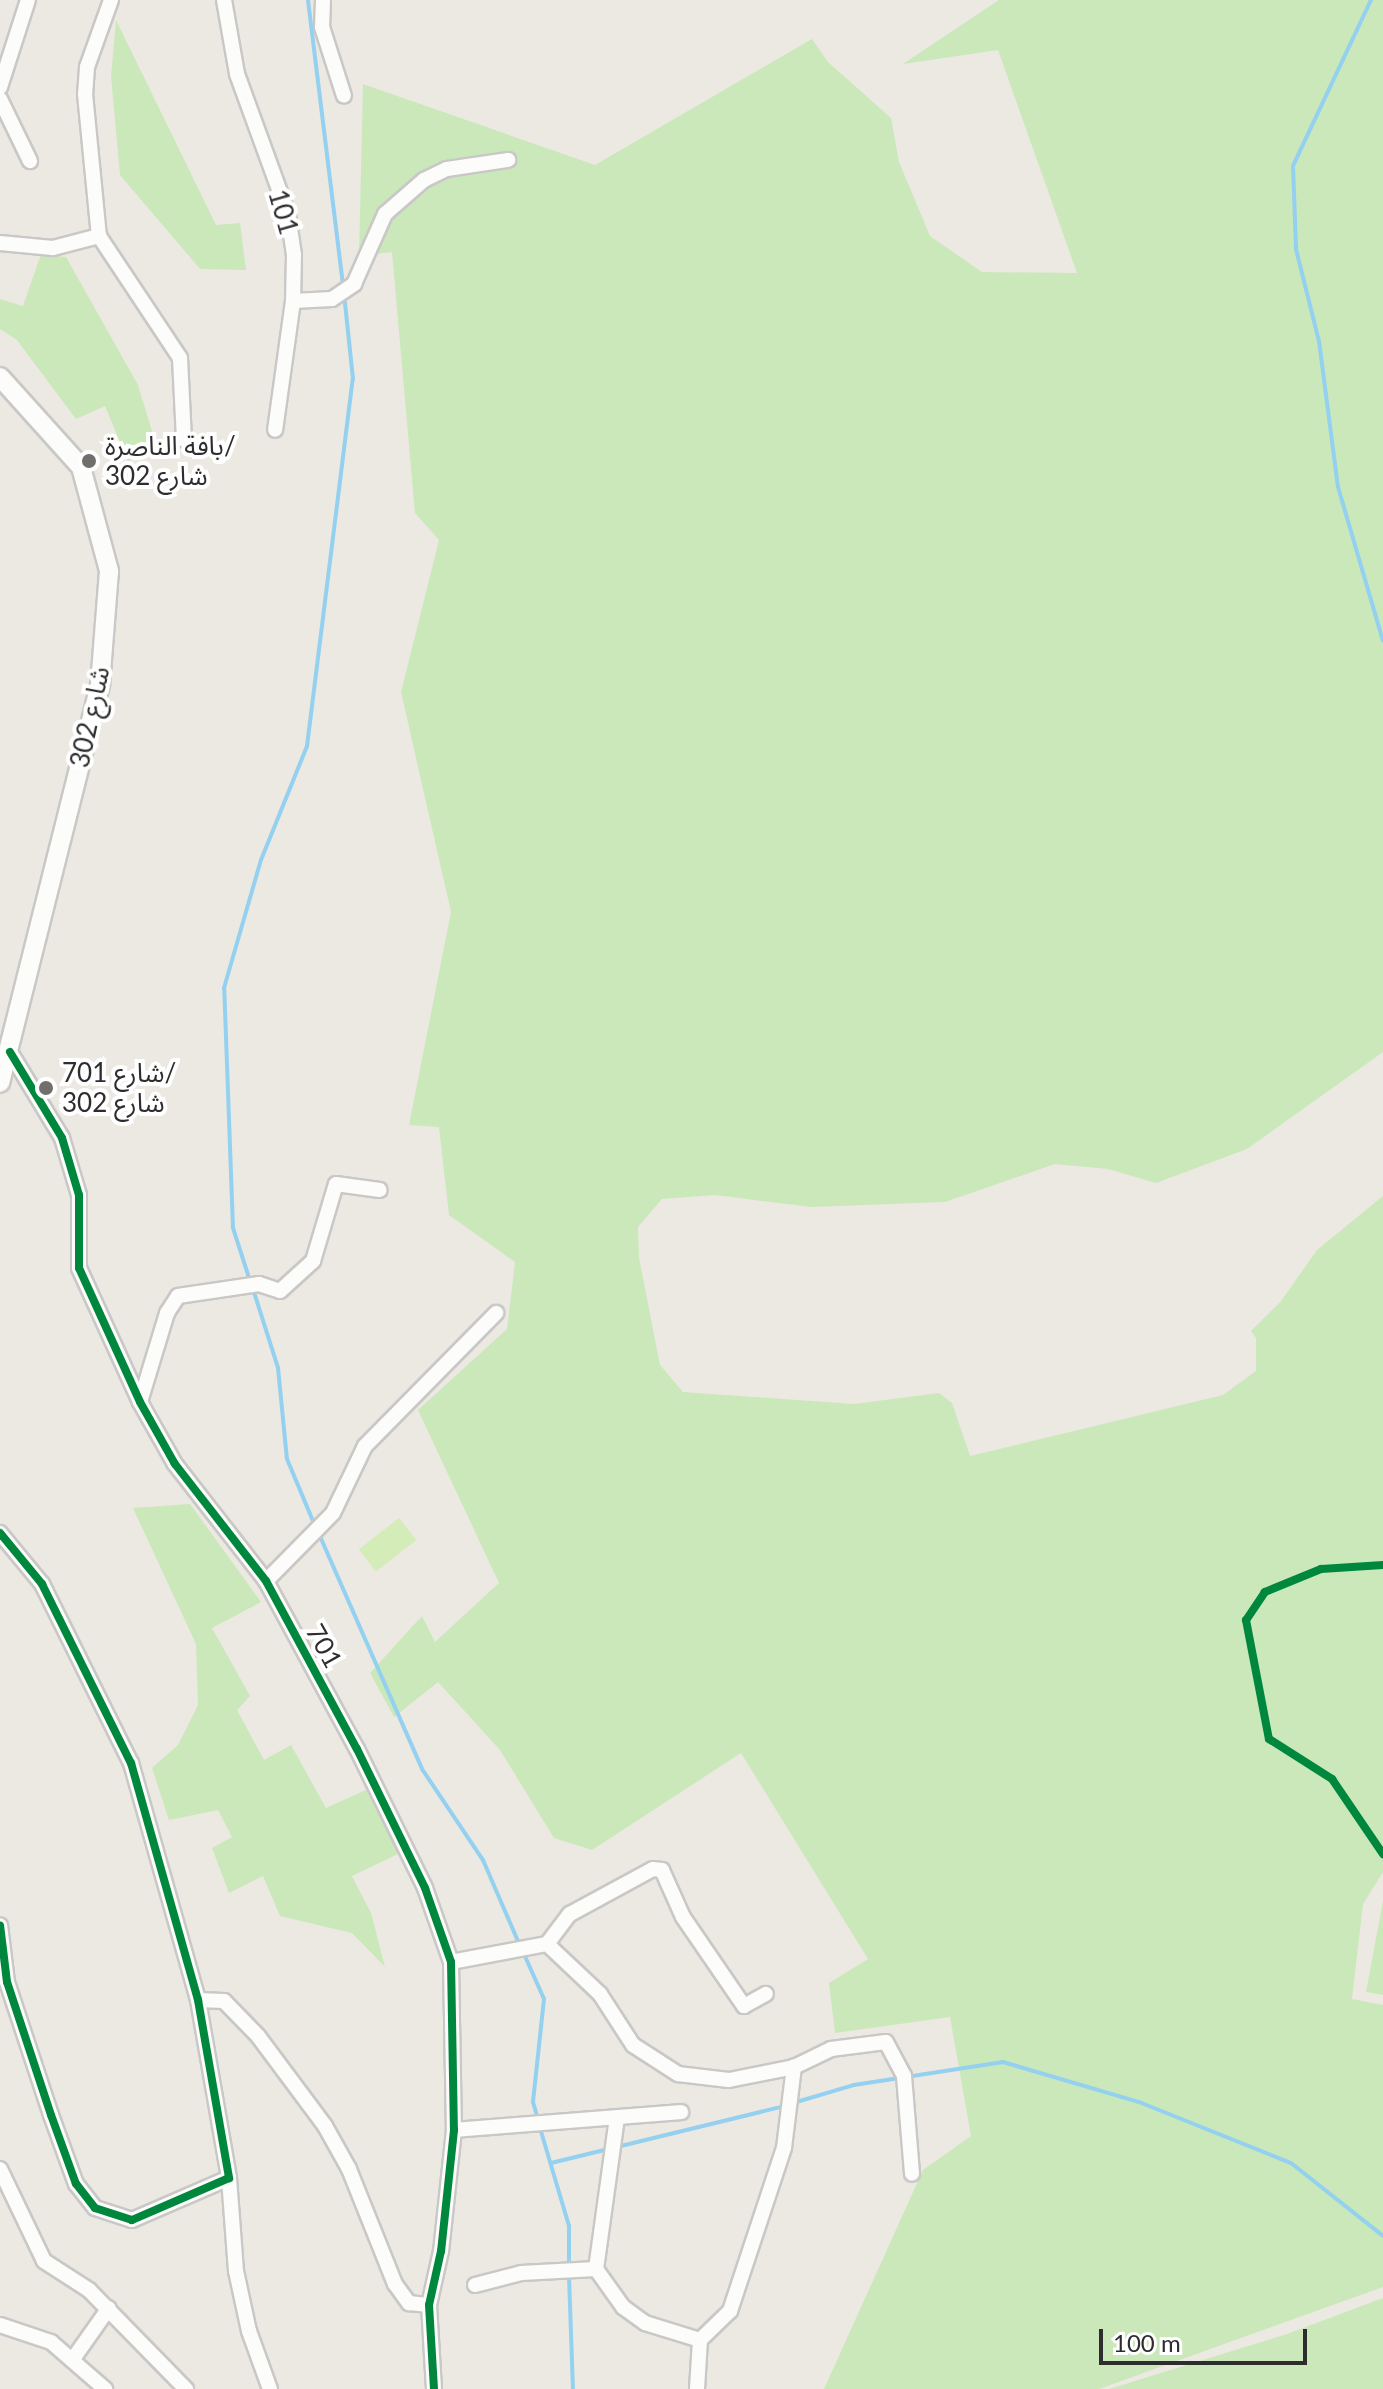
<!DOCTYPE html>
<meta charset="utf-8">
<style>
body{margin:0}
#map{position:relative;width:1383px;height:2389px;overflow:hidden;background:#ece9e2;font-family:Lato,"Noto Sans Arabic",sans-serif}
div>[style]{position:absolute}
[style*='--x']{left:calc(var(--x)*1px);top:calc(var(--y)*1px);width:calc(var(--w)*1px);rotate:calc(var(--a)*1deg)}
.green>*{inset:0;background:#cae8ba}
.pitch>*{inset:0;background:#d4ecb8;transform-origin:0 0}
.stream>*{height:4px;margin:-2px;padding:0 2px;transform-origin:2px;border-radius:2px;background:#94d0ef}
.roads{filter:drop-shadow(2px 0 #c9c8c7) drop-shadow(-2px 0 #c9c8c7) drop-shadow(0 2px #c9c8c7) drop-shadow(0 -2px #c9c8c7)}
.minor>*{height:14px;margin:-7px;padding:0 7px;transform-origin:7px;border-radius:7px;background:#fcfcfb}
.tertiary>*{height:18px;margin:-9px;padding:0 9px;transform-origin:9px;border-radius:9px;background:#fcfcfb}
.cycleway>*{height:8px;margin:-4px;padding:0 4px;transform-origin:4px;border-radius:4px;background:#00873e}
.dots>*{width:22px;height:22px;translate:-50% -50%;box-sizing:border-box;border:4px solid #fff;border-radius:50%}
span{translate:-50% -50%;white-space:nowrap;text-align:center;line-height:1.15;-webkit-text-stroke:8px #fff;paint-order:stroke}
.street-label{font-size:26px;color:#2d2d2d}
.poi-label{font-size:26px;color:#2d2d2d}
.left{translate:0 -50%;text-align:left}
.scale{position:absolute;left:1099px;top:2329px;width:208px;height:36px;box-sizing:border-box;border:4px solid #2d2d2d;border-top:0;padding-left:10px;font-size:24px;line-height:28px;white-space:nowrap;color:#2d2d2d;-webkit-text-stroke:6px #fff;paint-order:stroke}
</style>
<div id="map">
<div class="green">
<i style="clip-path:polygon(999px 0,1383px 0,1383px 1052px,1247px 1149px,1156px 1183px,1108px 1169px,1055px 1164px,945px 1202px,811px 1207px,715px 1195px,662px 1199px,638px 1227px,639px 1258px,660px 1365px,683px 1392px,854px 1404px,939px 1393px,952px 1403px,970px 1456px,1223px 1395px,1256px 1371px,1256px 1338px,1251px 1331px,1281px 1301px,1317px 1250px,1383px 1196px,1383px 1872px,1363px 1904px,1352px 1999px,1383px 2005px,1383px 2287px,1099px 2389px,824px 2389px,923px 2170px,971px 2136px,950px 2017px,835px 2033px,829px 1983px,868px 1959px,741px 1753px,592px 1850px,554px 1838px,500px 1750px,438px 1682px,394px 1717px,370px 1673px,422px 1616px,435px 1642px,499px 1583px,418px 1410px,507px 1329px,515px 1262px,449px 1215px,439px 1127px,409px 1125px,451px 912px,401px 692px,439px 540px,415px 513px,392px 252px,359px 256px,363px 84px,595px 165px,812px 39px,828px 62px,891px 118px,899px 162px,930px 236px,982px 272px,1077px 273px,998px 50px,903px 64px)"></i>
<i style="clip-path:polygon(116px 20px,216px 225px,240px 223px,246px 270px,200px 269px,120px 175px,111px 76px)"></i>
<i style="clip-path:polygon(41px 254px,66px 257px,138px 385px,158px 451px,128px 461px,105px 406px,76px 419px,17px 340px,0 329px,0 299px,23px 306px)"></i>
<i style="clip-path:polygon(190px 1504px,261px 1602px,212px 1628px,250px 1696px,237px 1710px,264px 1760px,291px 1745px,326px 1808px,366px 1790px,400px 1853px,352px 1876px,371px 1913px,385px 1967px,352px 1933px,280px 1916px,263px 1876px,229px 1893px,212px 1848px,232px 1837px,218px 1810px,169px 1820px,152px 1768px,178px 1745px,198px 1705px,196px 1644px,133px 1508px)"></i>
<i style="clip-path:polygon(1383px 1901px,1383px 1995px,1366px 1992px)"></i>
<i style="clip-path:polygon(1383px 2298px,1383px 2389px,1109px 2389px,1287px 2334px)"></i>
</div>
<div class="pitch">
<i style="left:399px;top:1518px;width:28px;height:51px;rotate:52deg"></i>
</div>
<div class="stream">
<i style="--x:308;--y:0;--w:287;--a:83"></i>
<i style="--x:1371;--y:0;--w:183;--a:115.2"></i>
<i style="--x:1293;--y:166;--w:83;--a:87.9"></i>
<i style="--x:1296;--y:249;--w:95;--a:76"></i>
<i style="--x:1319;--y:341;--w:147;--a:82.6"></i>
<i style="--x:1338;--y:487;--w:160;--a:73.7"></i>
<i style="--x:250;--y:1281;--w:56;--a:-107.8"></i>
<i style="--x:233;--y:1228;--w:240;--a:-92.1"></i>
<i style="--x:224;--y:988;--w:133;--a:-73.9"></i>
<i style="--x:261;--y:860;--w:123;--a:-68"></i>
<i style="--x:307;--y:746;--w:370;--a:-82.9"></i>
<i style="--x:353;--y:379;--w:85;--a:-96"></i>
<i style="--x:253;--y:1289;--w:83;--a:72.4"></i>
<i style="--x:278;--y:1368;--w:91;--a:84.4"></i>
<i style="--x:287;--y:1459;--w:73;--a:67.3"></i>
<i style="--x:319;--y:1534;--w:257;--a:66.3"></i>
<i style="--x:422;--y:1769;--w:110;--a:56.2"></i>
<i style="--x:483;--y:1860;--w:94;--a:66.7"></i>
<i style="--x:524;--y:1954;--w:49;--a:66"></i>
<i style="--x:544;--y:1999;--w:104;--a:96.1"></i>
<i style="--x:533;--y:2102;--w:18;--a:74"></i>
<i style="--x:793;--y:2103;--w:64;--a:-16.4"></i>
<i style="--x:854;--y:2085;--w:151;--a:-8.8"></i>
<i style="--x:1003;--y:2062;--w:142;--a:16.4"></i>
<i style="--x:1139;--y:2102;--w:164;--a:21.9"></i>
<i style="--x:1291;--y:2163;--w:117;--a:38.4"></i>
<i style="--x:540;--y:2128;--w:102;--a:73.5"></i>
<i style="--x:569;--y:2226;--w:41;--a:90"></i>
<i style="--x:551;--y:2163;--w:240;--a:-13.7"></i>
<i style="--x:569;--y:2276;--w:113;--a:88"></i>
</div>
<div class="roads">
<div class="minor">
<i style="--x:111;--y:0;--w:71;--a:109.7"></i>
<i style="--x:87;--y:67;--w:27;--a:94"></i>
<i style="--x:85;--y:94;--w:143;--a:84.4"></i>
<i style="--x:99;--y:236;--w:146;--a:56.4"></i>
<i style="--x:180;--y:358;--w:82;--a:87.2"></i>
<i style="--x:224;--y:0;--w:75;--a:80"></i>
<i style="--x:237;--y:74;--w:149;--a:70"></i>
<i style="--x:288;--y:214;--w:41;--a:81.7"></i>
<i style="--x:294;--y:255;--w:46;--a:91.2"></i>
<i style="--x:293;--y:301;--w:130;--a:97.9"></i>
<i style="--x:323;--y:0;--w:27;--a:92"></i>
<i style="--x:322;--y:27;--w:72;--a:72.3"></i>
<i style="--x:0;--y:87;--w:91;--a:-72.2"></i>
<i style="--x:0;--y:99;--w:69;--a:64.2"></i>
<i style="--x:0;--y:243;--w:53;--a:5.4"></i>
<i style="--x:53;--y:248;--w:48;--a:-14.6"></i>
<i style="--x:293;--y:301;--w:39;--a:-3"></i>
<i style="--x:332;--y:299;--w:27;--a:-34"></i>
<i style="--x:354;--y:284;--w:77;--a:-66.1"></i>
<i style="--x:385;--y:214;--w:52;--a:-41.1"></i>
<i style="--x:424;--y:180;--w:25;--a:-26"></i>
<i style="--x:447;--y:169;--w:62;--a:-8.4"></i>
<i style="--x:10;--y:1052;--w:100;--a:58.8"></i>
<i style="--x:62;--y:1138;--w:59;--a:73.4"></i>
<i style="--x:79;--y:1195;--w:73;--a:90"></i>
<i style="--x:79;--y:1268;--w:147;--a:65.5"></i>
<i style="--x:140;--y:1402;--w:71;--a:60.6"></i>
<i style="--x:175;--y:1464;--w:148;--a:52.1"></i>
<i style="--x:266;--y:1581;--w:191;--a:61.6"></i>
<i style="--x:357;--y:1749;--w:155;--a:63.9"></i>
<i style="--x:425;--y:1888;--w:78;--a:70.6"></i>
<i style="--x:451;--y:1962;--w:168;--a:89"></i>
<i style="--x:454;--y:2130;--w:122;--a:96.1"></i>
<i style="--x:441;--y:2251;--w:55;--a:102.5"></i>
<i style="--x:429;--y:2305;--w:84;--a:86.6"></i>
<i style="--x:140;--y:1402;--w:93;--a:-73.1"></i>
<i style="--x:167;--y:1313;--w:20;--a:-57"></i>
<i style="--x:178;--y:1296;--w:82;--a:-8.4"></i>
<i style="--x:259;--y:1284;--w:22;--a:18"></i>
<i style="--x:280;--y:1291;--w:45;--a:-42.3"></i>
<i style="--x:313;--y:1261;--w:80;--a:-73.4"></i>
<i style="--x:336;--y:1184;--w:44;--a:7.8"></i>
<i style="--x:0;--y:1533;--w:66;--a:50.5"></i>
<i style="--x:42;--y:1584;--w:200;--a:63.6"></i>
<i style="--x:131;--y:1763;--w:246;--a:74.2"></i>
<i style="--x:198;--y:2000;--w:181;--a:80.1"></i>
<i style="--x:229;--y:2178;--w:106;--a:156.6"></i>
<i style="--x:132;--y:2220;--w:39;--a:-162"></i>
<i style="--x:95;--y:2208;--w:31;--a:-128"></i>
<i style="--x:76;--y:2184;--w:73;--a:-109.9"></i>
<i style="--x:51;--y:2115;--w:140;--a:-108.3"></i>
<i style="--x:7;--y:1982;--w:57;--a:-97"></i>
<i style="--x:266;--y:1581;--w:95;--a:-45.4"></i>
<i style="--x:333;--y:1513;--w:74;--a:-64.5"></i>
<i style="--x:365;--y:1446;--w:187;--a:-45.4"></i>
<i style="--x:547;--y:1944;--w:73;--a:43.3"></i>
<i style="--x:600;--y:1994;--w:61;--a:57.1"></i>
<i style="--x:633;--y:2045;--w:54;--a:32.8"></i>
<i style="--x:678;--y:2074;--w:51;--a:6.7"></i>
<i style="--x:729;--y:2080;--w:66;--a:-11.3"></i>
<i style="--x:794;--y:2067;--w:41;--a:-25.9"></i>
<i style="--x:831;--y:2049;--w:55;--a:-7.3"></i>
<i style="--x:886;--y:2042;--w:38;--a:62"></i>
<i style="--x:904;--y:2076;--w:98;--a:85.3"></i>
<i style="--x:451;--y:1962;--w:98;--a:-10.6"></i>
<i style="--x:547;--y:1944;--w:38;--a:-53"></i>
<i style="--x:570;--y:1914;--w:94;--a:-28.5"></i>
<i style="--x:653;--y:1869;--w:9;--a:6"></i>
<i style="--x:662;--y:1870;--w:51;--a:65.9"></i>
<i style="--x:683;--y:1917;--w:108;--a:55.6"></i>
<i style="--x:744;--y:2006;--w:25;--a:-29"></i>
<i style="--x:198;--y:2000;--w:26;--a:2"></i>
<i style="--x:224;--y:2001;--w:49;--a:45.8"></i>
<i style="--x:258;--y:2036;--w:112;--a:53.3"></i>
<i style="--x:325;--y:2126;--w:49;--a:60.8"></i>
<i style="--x:349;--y:2169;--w:124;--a:68.2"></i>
<i style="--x:395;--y:2284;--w:24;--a:54"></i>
<i style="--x:409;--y:2303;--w:20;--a:6"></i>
<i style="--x:454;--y:2130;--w:228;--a:-4.5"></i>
<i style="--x:0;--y:2169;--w:102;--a:64.4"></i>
<i style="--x:44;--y:2261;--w:54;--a:32.8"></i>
<i style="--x:89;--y:2290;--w:139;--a:45.6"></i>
<i style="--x:229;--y:2178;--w:93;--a:85.7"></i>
<i style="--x:236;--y:2271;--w:61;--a:77.8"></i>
<i style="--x:249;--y:2331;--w:62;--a:70.1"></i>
<i style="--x:596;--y:2269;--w:153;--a:-82.1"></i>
<i style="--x:475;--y:2285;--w:48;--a:-14.6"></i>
<i style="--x:521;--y:2273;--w:75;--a:-3.1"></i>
<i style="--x:596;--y:2269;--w:47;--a:54.6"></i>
<i style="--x:623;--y:2307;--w:27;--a:36"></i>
<i style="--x:645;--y:2323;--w:58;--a:17.2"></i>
<i style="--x:0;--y:2325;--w:54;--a:18.4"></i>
<i style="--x:51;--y:2342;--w:72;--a:41"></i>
<i style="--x:73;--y:2359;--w:62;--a:-54.8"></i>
<i style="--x:697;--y:2389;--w:49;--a:-86.5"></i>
<i style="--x:700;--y:2340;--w:42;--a:-44"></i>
<i style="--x:730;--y:2311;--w:172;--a:-71.7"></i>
<i style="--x:784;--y:2148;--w:82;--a:-83"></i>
</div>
<div class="tertiary">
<i style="--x:0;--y:377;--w:121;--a:48"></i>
<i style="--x:81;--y:467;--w:108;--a:74.9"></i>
<i style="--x:109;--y:571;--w:114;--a:94.5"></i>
<i style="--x:100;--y:685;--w:410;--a:104.1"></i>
</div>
</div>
<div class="cycleway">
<i style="--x:10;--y:1052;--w:100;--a:58.8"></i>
<i style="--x:62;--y:1138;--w:59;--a:73.4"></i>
<i style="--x:79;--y:1195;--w:73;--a:90"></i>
<i style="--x:79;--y:1268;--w:147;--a:65.5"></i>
<i style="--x:140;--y:1402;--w:71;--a:60.6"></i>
<i style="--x:175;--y:1464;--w:148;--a:52.1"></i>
<i style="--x:266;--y:1581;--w:191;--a:61.6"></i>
<i style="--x:357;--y:1749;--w:155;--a:63.9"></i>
<i style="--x:425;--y:1888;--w:78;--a:70.6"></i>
<i style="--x:451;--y:1962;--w:168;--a:89"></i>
<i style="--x:454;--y:2130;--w:122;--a:96.1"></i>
<i style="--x:441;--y:2251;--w:55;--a:102.5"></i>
<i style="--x:429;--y:2305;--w:84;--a:86.6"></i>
<i style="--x:0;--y:1533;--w:66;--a:50.5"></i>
<i style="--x:42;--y:1584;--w:200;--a:63.6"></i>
<i style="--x:131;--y:1763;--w:246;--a:74.2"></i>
<i style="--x:198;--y:2000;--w:181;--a:80.1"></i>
<i style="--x:229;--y:2178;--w:106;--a:156.6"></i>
<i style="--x:132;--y:2220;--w:39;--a:-162"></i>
<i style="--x:95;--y:2208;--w:31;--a:-128"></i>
<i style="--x:76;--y:2184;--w:73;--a:-109.9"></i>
<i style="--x:51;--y:2115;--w:140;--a:-108.3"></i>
<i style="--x:7;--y:1982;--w:57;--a:-97"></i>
<i style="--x:1383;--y:1565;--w:62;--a:176.3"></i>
<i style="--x:1321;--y:1569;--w:61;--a:157.7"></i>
<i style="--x:1265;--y:1592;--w:34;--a:124"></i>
<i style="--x:1246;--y:1620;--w:121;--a:79.1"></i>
<i style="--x:1269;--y:1739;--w:75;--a:32.4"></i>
<i style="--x:1332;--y:1779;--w:91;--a:55.8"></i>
</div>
<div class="dots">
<i style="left:89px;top:461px;background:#706f6c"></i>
<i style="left:46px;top:1088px;background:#706f6c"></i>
</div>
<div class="street-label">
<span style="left:283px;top:212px;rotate:74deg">101</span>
<span style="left:90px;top:717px;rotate:-78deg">شارع 302</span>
<span style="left:324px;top:1646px;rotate:61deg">701</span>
</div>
<div class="poi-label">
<span class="left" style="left:105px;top:461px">يافة الناصرة/<br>شارع 302</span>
<span class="left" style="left:62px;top:1088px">شارع 701/<br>شارع 302</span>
</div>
<div class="scale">100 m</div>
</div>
